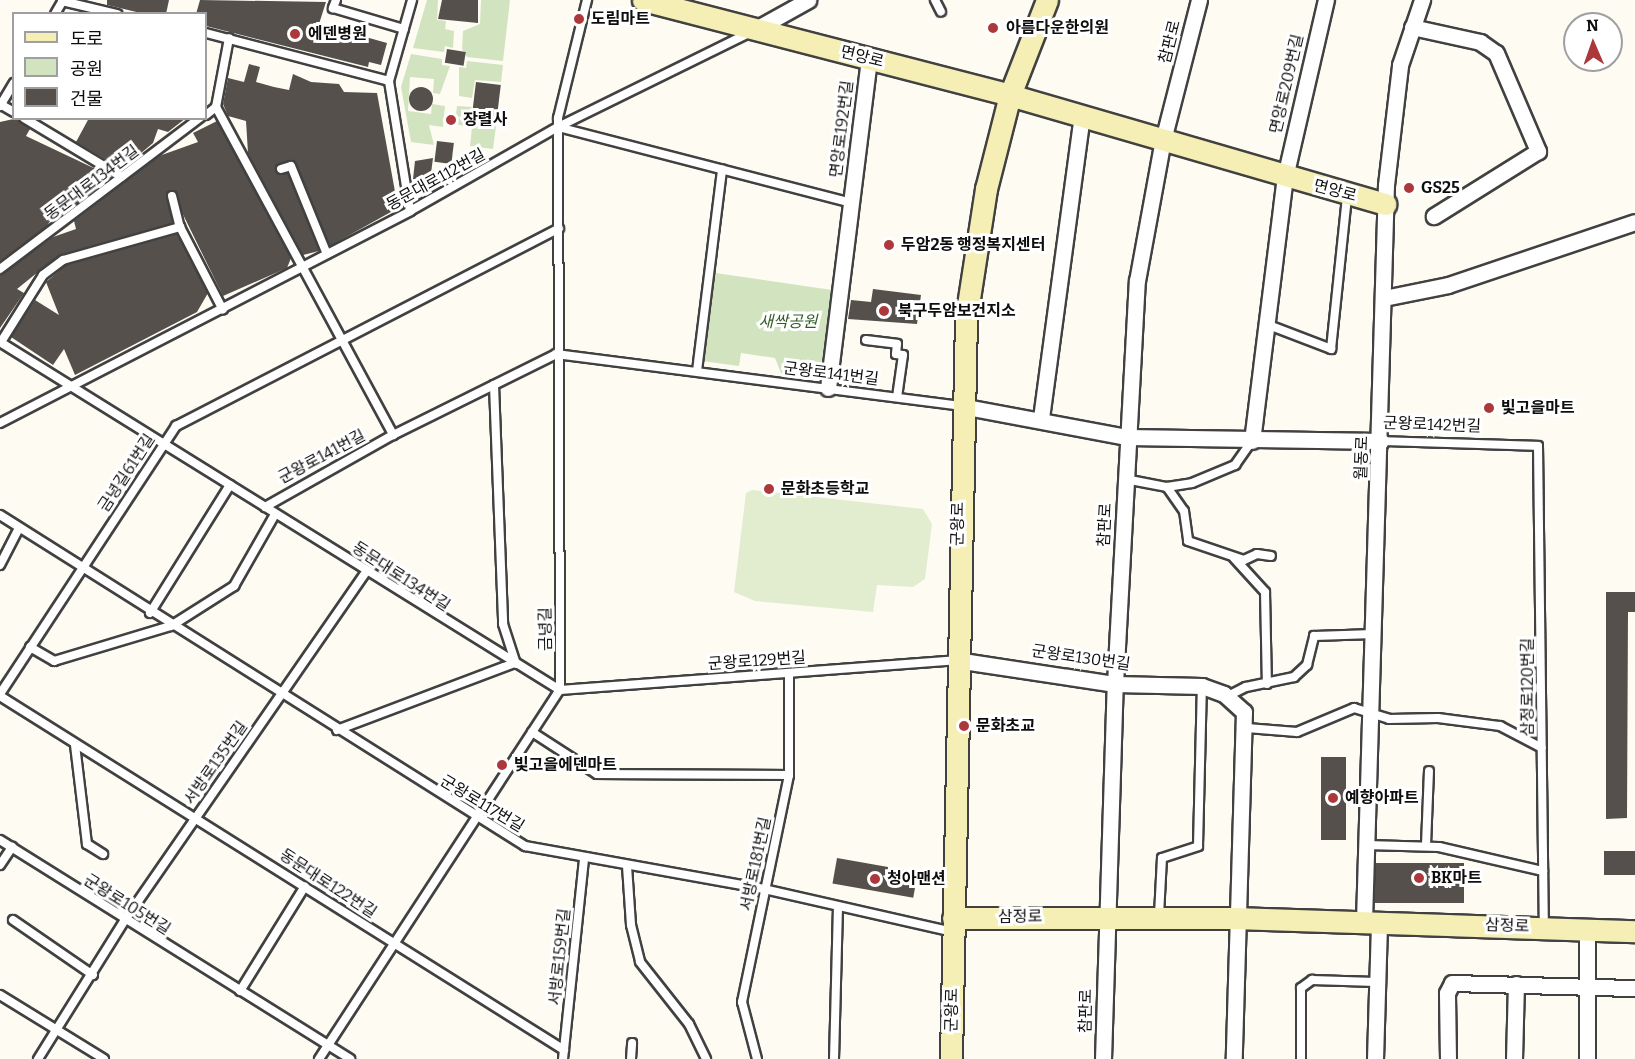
<!DOCTYPE html>
<meta charset="utf-8">
<style>
body{margin:0}
#map{position:relative;width:1635px;height:1059px;overflow:hidden;background:#fdfbf2;font-family:Bitter,"Noto Sans KR",serif}
div>[style]{position:absolute}
[style*='--x']{left:calc(var(--x)*1px);top:calc(var(--y)*1px);width:calc(var(--w)*1px);rotate:calc(var(--a)*1deg)}
.green>*{inset:0;background:#d1e4bf}
.pitch>*{inset:0;background:#e2eccf}
.building>*{inset:0;background:#56504c;transform-origin:0 0}
.round{border-radius:50%}
.roads{filter:drop-shadow(2px 0 #414141) drop-shadow(-2px 0 #414141) drop-shadow(0 2px #414141) drop-shadow(0 -2px #414141)}
.lane>*{height:8px;margin:-4px;padding:0 4px;transform-origin:4px;border-radius:4px;background:#fff}
.street>*{height:15px;margin:-7.5px;padding:0 7.5px;transform-origin:7.5px;border-radius:7.5px;background:#fff}
.secondary>*{height:21px;margin:-10.5px;padding:0 10.5px;transform-origin:10.5px;border-radius:10.5px;background:#f5efb5}
.dots>*{width:16px;height:16px;translate:-50% -50%;box-sizing:border-box;border:3px solid #fff;border-radius:50%}
span{translate:-50% -50%;white-space:nowrap;text-align:center;line-height:1.15;-webkit-text-stroke:6px #fff;paint-order:stroke}
.poi-label{font-size:16px;color:#0e0e0e;font-weight:700}
.left{translate:0 -50%;text-align:left}
.street-label{font-size:16px;color:#0e0e0e}
.park-label{font-size:16px;color:#315e27;font-style:italic}
.legend{position:absolute;left:12px;top:12px;width:195px;height:108px;box-sizing:border-box;background:#fff;border:2px solid #9f9f9f;margin:0;padding:8px 10px;list-style:none;font-size:18px;color:#0e0e0e}
.legend li{display:flex;align-items:center;gap:12px;height:30px}
.legend b{width:30px;border:2px solid #9f9f9f}
.north{position:absolute;left:1563px;top:12px;width:60px;height:60px;box-sizing:border-box;background:#fff;border:2px solid #9f9f9f;border-radius:50%;rotate:358deg;font-size:16px;font-weight:700;line-height:24px;text-align:center;color:#0e0e0e}
.north::after{content:'';display:block;margin:auto;width:21px;height:27px;background:#ad383b;clip-path:polygon(50% 0,100% 100%,50% 72%,0 100%)}
</style>
<div id="map">
<div class="green">
<i style="clip-path:polygon(427px 0,438px 0,437px 20px,446px 21px,445px 29px,454px 31px,453px 48px,445px 46px,444px 52px,413px 48px)"></i>
<i style="clip-path:polygon(481px 0,510px 0,503px 61px,467px 57px,462px 49px,463px 31px,480px 24px)"></i>
<i style="clip-path:polygon(411px 54px,442px 59px,442px 65px,450px 66px,440px 94px,433px 93px,434px 79px,410px 77px,408px 111px,431px 114px,432px 104px,445px 106px,443px 127px,429px 125px,434px 145px,411px 142px,401px 87px)"></i>
<i style="clip-path:polygon(467px 61px,503px 65px,501px 82px,475px 80px,472px 98px,459px 96px,459px 67px,466px 68px)"></i>
<i style="clip-path:polygon(457px 106px,472px 107px,470px 123px,496px 126px,493px 149px,470px 146px,472px 127px,455px 124px)"></i>
<i style="clip-path:polygon(715px 273px,832px 290px,819px 379px,781px 373px,775px 358px,741px 353px,739px 366px,702px 361px)"></i>
</div>
<div class="pitch">
<i style="clip-path:polygon(752px 490px,923px 509px,932px 524px,925px 579px,913px 587px,877px 585px,873px 612px,755px 601px,734px 592px,746px 493px)"></i>
</div>
<div class="building">
<i style="clip-path:polygon(107px 0,169px 0,166px 14px,145px 14px,107px 5px)"></i>
<i style="clip-path:polygon(200px 0,326px 2px,319px 24px,387px 43px,381px 65px,369px 62px,368px 67px,206px 26px,206px 14px,196px 14px)"></i>
<i style="clip-path:polygon(442px 0,478px 0,478px 23px,438px 19px)"></i>
<i style="left:447px;top:49px;width:19px;height:14px;rotate:9deg"></i>
<i style="clip-path:polygon(249px 64px,260px 67px,256px 82px,274px 87px,289px 90px,293px 74px,311px 82px,339px 84px,344px 92px,377px 93px,398px 208px,330px 246px,296px 163px,279px 164px,275px 171px,288px 173px,319px 251px,303px 255px,248px 153px,246px 121px,228px 116px,223px 104px,228px 78px,244px 82px)"></i>
<i style="left:476px;top:82px;width:25px;height:38px;rotate:7deg"></i>
<i class="round" style="left:409px;top:87px;width:24px;height:24px"></i>
<i style="clip-path:polygon(18px 118px,30px 129px,26px 136px,102px 172px,85px 197px,69px 209px,65px 197px,47px 226px,0 261px,0 122px)"></i>
<i style="clip-path:polygon(89px 118px,186px 118px,168px 132px,158px 129px,153px 143px,122px 169px,76px 142px)"></i>
<i style="clip-path:polygon(217px 121px,291px 258px,287px 268px,223px 296px,171px 190px,166px 197px,173px 223px,59px 255px,17px 289px,24px 293px,0 328px,0 275px,53px 237px,76px 229px,74px 221px,159px 156px,198px 142px,193px 133px)"></i>
<i style="left:437px;top:141px;width:17px;height:21px;rotate:7deg"></i>
<i style="clip-path:polygon(433px 158px,430px 181px,413px 179px,415px 161px)"></i>
<i style="clip-path:polygon(177px 234px,208px 293px,197px 312px,75px 375px,64px 349px,53px 365px,11px 337px,35px 300px,59px 315px,46px 282px,66px 265px)"></i>
<i style="clip-path:polygon(873px 289px,921px 295px,917px 324px,848px 319px,851px 300px,871px 302px)"></i>
<i style="clip-path:polygon(1606px 592px,1635px 592px,1635px 612px,1628px 612px,1627px 818px,1606px 819px)"></i>
<i style="left:1321px;top:757px;width:25px;height:83px"></i>
<i style="left:1604px;top:851px;width:31px;height:24px"></i>
<i style="left:837px;top:858px;width:82px;height:26px;rotate:10deg"></i>
<i style="left:1375px;top:863px;width:89px;height:40px"></i>
</div>
<div class="roads">
<div class="lane">
<i style="--x:336;--y:0;--w:9;--a:111"></i>
<i style="--x:333;--y:8;--w:74;--a:16.5"></i>
<i style="--x:935;--y:0;--w:13;--a:63"></i>
<i style="--x:62;--y:1;--w:57;--a:13.3"></i>
<i style="--x:55;--y:14;--w:16;--a:-60"></i>
<i style="--x:206;--y:33;--w:189;--a:14.7"></i>
<i style="--x:0;--y:104;--w:16;--a:30"></i>
<i style="--x:0;--y:106;--w:27;--a:-59"></i>
<i style="--x:216;--y:107;--w:373;--a:61.6"></i>
<i style="--x:216;--y:107;--w:70;--a:-79.3"></i>
<i style="--x:206;--y:115;--w:13;--a:-39"></i>
<i style="--x:24;--y:118;--w:114;--a:31"></i>
<i style="--x:558;--y:127;--w:303;--a:14.5"></i>
<i style="--x:281;--y:169;--w:10;--a:-17"></i>
<i style="--x:291;--y:166;--w:95;--a:67.8"></i>
<i style="--x:172;--y:196;--w:32;--a:76"></i>
<i style="--x:180;--y:227;--w:93;--a:62.6"></i>
<i style="--x:410;--y:211;--w:132;--a:-99.2"></i>
<i style="--x:389;--y:81;--w:84;--a:-74.1"></i>
<i style="--x:0;--y:269;--w:251;--a:-37.1"></i>
<i style="--x:1266;--y:324;--w:70;--a:21"></i>
<i style="--x:1331;--y:349;--w:154;--a:-84"></i>
<i style="--x:866;--y:340;--w:31;--a:7"></i>
<i style="--x:897;--y:344;--w:10;--a:96"></i>
<i style="--x:896;--y:354;--w:7;--a:8"></i>
<i style="--x:903;--y:355;--w:42;--a:98.1"></i>
<i style="--x:0;--y:342;--w:659;--a:31.86"></i>
<i style="--x:1;--y:342;--w:79;--a:-57.9"></i>
<i style="--x:43;--y:275;--w:25;--a:-37"></i>
<i style="--x:63;--y:260;--w:122;--a:-15.8"></i>
<i style="--x:697;--y:371;--w:203;--a:-82.9"></i>
<i style="--x:494;--y:385;--w:239;--a:87.8"></i>
<i style="--x:503;--y:624;--w:42;--a:72"></i>
<i style="--x:0;--y:423;--w:462;--a:-27.3"></i>
<i style="--x:410;--y:211;--w:170;--a:-29.6"></i>
<i style="--x:558;--y:127;--w:213;--a:-26.2"></i>
<i style="--x:1381;--y:441;--w:157;--a:1.8"></i>
<i style="--x:1538;--y:446;--w:479;--a:89.3"></i>
<i style="--x:1125;--y:479;--w:43;--a:10.8"></i>
<i style="--x:1167;--y:487;--w:25;--a:-9"></i>
<i style="--x:1192;--y:483;--w:47;--a:-22.7"></i>
<i style="--x:1235;--y:465;--w:29;--a:-55"></i>
<i style="--x:1167;--y:487;--w:29;--a:55"></i>
<i style="--x:1184;--y:511;--w:30;--a:82"></i>
<i style="--x:1188;--y:541;--w:59;--a:18.7"></i>
<i style="--x:1244;--y:560;--w:14;--a:-25"></i>
<i style="--x:1257;--y:554;--w:14;--a:8"></i>
<i style="--x:265;--y:507;--w:147;--a:-29.4"></i>
<i style="--x:393;--y:435;--w:182;--a:-26.4"></i>
<i style="--x:556;--y:354;--w:408;--a:7.3"></i>
<i style="--x:0;--y:515;--w:621;--a:32.23"></i>
<i style="--x:525;--y:846;--w:243;--a:10.2"></i>
<i style="--x:764;--y:889;--w:194;--a:12.8"></i>
<i style="--x:1234;--y:558;--w:46;--a:47.6"></i>
<i style="--x:1265;--y:592;--w:92;--a:88.8"></i>
<i style="--x:0;--y:565;--w:42;--a:-62.8"></i>
<i style="--x:150;--y:613;--w:151;--a:-58"></i>
<i style="--x:30;--y:647;--w:28;--a:30"></i>
<i style="--x:54;--y:661;--w:122;--a:-16.7"></i>
<i style="--x:171;--y:626;--w:75;--a:-32.4"></i>
<i style="--x:234;--y:586;--w:83;--a:-60.3"></i>
<i style="--x:560;--y:690;--w:397;--a:-4.3"></i>
<i style="--x:0;--y:694;--w:321;--a:-56.7"></i>
<i style="--x:176;--y:426;--w:431;--a:-27.3"></i>
<i style="--x:0;--y:696;--w:666;--a:32.11"></i>
<i style="--x:1228;--y:696;--w:20;--a:-27"></i>
<i style="--x:1246;--y:687;--w:49;--a:-11.8"></i>
<i style="--x:1294;--y:677;--w:18;--a:-43"></i>
<i style="--x:1307;--y:665;--w:30;--a:-76"></i>
<i style="--x:1314;--y:636;--w:60;--a:-1.9"></i>
<i style="--x:1247;--y:728;--w:50;--a:4.6"></i>
<i style="--x:1297;--y:732;--w:62;--a:-22.8"></i>
<i style="--x:1354;--y:708;--w:37;--a:17"></i>
<i style="--x:1389;--y:719;--w:49;--a:-1.2"></i>
<i style="--x:1438;--y:718;--w:63;--a:7.4"></i>
<i style="--x:1500;--y:726;--w:47;--a:27.6"></i>
<i style="--x:337;--y:730;--w:187;--a:-20.7"></i>
<i style="--x:532;--y:732;--w:77;--a:32.9"></i>
<i style="--x:597;--y:774;--w:192;--a:0.3"></i>
<i style="--x:75;--y:745;--w:100;--a:83.1"></i>
<i style="--x:87;--y:844;--w:19;--a:32"></i>
<i style="--x:0;--y:840;--w:413;--a:32"></i>
<i style="--x:1366;--y:845;--w:73;--a:1.6"></i>
<i style="--x:1439;--y:847;--w:107;--a:13"></i>
<i style="--x:1426;--y:845;--w:74;--a:-87.7"></i>
<i style="--x:0;--y:865;--w:22;--a:-56"></i>
<i style="--x:627;--y:866;--w:59;--a:86.1"></i>
<i style="--x:631;--y:925;--w:38;--a:76"></i>
<i style="--x:640;--y:962;--w:79;--a:51.7"></i>
<i style="--x:689;--y:1024;--w:39;--a:64"></i>
<i style="--x:1159;--y:915;--w:57;--a:-87"></i>
<i style="--x:1162;--y:858;--w:38;--a:-18"></i>
<i style="--x:1198;--y:846;--w:160;--a:-88.6"></i>
<i style="--x:13;--y:920;--w:97;--a:34.5"></i>
<i style="--x:240;--y:991;--w:123;--a:-58.2"></i>
<i style="--x:0;--y:995;--w:122;--a:31.6"></i>
<i style="--x:38;--y:1059;--w:164;--a:-58"></i>
<i style="--x:125;--y:920;--w:425;--a:-55.3"></i>
<i style="--x:319;--y:1059;--w:441;--a:-56.9"></i>
<i style="--x:560;--y:690;--w:572;--a:-90.2"></i>
<i style="--x:558;--y:118;--w:122;--a:-76.2"></i>
<i style="--x:563;--y:1059;--w:201;--a:-84"></i>
<i style="--x:631;--y:1059;--w:16;--a:-86"></i>
<i style="--x:757;--y:1059;--w:59;--a:-104.7"></i>
<i style="--x:742;--y:1002;--w:232;--a:-78.3"></i>
<i style="--x:789;--y:775;--w:102;--a:-90"></i>
<i style="--x:834;--y:1059;--w:149;--a:-88.5"></i>
<i style="--x:1301;--y:1059;--w:71;--a:-90"></i>
<i style="--x:1301;--y:988;--w:14;--a:-36"></i>
<i style="--x:1312;--y:980;--w:64;--a:1.8"></i>
</div>
<div class="street">
<i style="--x:1412;--y:27;--w:70;--a:12.4"></i>
<i style="--x:1480;--y:42;--w:19;--a:35"></i>
<i style="--x:1496;--y:53;--w:107;--a:66.8"></i>
<i style="--x:1538;--y:151;--w:123;--a:148"></i>
<i style="--x:756;--y:29;--w:60;--a:-29.1"></i>
<i style="--x:1384;--y:298;--w:65;--a:-11.5"></i>
<i style="--x:1448;--y:285;--w:197;--a:-18.6"></i>
<i style="--x:828;--y:388;--w:332;--a:-82.9"></i>
<i style="--x:961;--y:406;--w:169;--a:10.6"></i>
<i style="--x:1127;--y:437;--w:254;--a:0.9"></i>
<i style="--x:1041;--y:418;--w:305;--a:-82.3"></i>
<i style="--x:1252;--y:441;--w:266;--a:-82.9"></i>
<i style="--x:1285;--y:177;--w:182;--a:-77"></i>
<i style="--x:956;--y:660;--w:161;--a:8.6"></i>
<i style="--x:1115;--y:684;--w:87;--a:1.3"></i>
<i style="--x:1202;--y:686;--w:23;--a:20"></i>
<i style="--x:1224;--y:694;--w:27;--a:42"></i>
<i style="--x:1244;--y:712;--w:347;--a:91.7"></i>
<i style="--x:1364;--y:921;--w:736;--a:-88.29"></i>
<i style="--x:1386;--y:185;--w:121;--a:-83.3"></i>
<i style="--x:1400;--y:65;--w:69;--a:-71.3"></i>
<i style="--x:1103;--y:1059;--w:375;--a:-88.2"></i>
<i style="--x:1115;--y:684;--w:404;--a:-86.9"></i>
<i style="--x:1137;--y:281;--w:143;--a:-79.6"></i>
<i style="--x:1163;--y:140;--w:145;--a:-75.6"></i>
<i style="--x:1375;--y:1059;--w:138;--a:-88.3"></i>
<i style="--x:1448;--y:1059;--w:66;--a:-90.9"></i>
<i style="--x:1447;--y:993;--w:11;--a:-63"></i>
<i style="--x:1452;--y:983;--w:183;--a:1.6"></i>
<i style="--x:1514;--y:1059;--w:75;--a:-88.5"></i>
<i style="--x:1587;--y:1059;--w:130;--a:-90"></i>
</div>
<div class="secondary">
<i style="--x:643;--y:0;--w:379;--a:14.5"></i>
<i style="--x:1010;--y:95;--w:391;--a:16.2"></i>
<i style="--x:953;--y:918;--w:281;--a:0"></i>
<i style="--x:1234;--y:918;--w:401;--a:1.9"></i>
<i style="--x:951;--y:1059;--w:741;--a:-88.84"></i>
<i style="--x:966;--y:318;--w:131;--a:-81.2"></i>
<i style="--x:986;--y:189;--w:97;--a:-75.7"></i>
<i style="--x:1010;--y:95;--w:102;--a:-68.7"></i>
</div>
</div>
<div class="dots">
<i style="left:579px;top:19px;background:#ad383b"></i>
<i style="left:993px;top:28px;background:#ad383b"></i>
<i style="left:295px;top:34px;background:#ad383b"></i>
<i style="left:451px;top:120px;background:#ad383b"></i>
<i style="left:1409px;top:188px;background:#ad383b"></i>
<i style="left:889px;top:245px;background:#ad383b"></i>
<i style="left:884px;top:311px;background:#ad383b"></i>
<i style="left:1489px;top:408px;background:#ad383b"></i>
<i style="left:769px;top:489px;background:#ad383b"></i>
<i style="left:964px;top:726px;background:#ad383b"></i>
<i style="left:502px;top:765px;background:#ad383b"></i>
<i style="left:1333px;top:798px;background:#ad383b"></i>
<i style="left:1419px;top:878px;background:#ad383b"></i>
<i style="left:875px;top:879px;background:#ad383b"></i>
</div>
<div class="poi-label">
<span class="left" style="left:591px;top:19px">도림마트</span>
<span class="left" style="left:1006px;top:28px">아름다운한의원</span>
<span class="left" style="left:308px;top:34px">에덴병원</span>
<span class="left" style="left:463px;top:120px">장렬사</span>
<span class="left" style="left:1421px;top:188px">GS25</span>
<span class="left" style="left:901px;top:245px">두암2동 행정복지센터</span>
<span class="left" style="left:898px;top:311px">북구두암보건지소</span>
<span class="left" style="left:1501px;top:408px">빛고을마트</span>
<span class="left" style="left:781px;top:489px">문화초등학교</span>
<span class="left" style="left:976px;top:726px">문화초교</span>
<span class="left" style="left:514px;top:765px">빛고을에덴마트</span>
<span class="left" style="left:1345px;top:798px">예향아파트</span>
<span class="left" style="left:1431px;top:878px">BK마트</span>
<span class="left" style="left:887px;top:879px">청아맨션</span>
</div>
<div class="street-label">
<span style="left:1170px;top:42px;rotate:-76deg">참판로</span>
<span style="left:862px;top:57px;rotate:14deg">면앙로</span>
<span style="left:1287px;top:84px;rotate:-77deg">면앙로209번길</span>
<span style="left:842px;top:129px;rotate:-83deg">면앙로192번길</span>
<span style="left:436px;top:180px;rotate:-29deg">동문대로112번길</span>
<span style="left:92px;top:183px;rotate:-37deg">동문대로134번길</span>
<span style="left:1335px;top:191px;rotate:15deg">면앙로</span>
<span style="left:831px;top:374px;rotate:7deg">군왕로141번길</span>
<span style="left:1432px;top:425px;rotate:2deg">군왕로142번길</span>
<span style="left:322px;top:457px;rotate:-28deg">군왕로141번길</span>
<span style="left:1362px;top:458px;rotate:-88deg">월동로</span>
<span style="left:127px;top:473px;rotate:-57deg">금녕길61번길</span>
<span style="left:958px;top:524px;rotate:-89deg">군왕로</span>
<span style="left:1105px;top:525px;rotate:-87deg">참판로</span>
<span style="left:401px;top:577px;rotate:33deg">동문대로134번길</span>
<span style="left:546px;top:629px;rotate:-91deg">금녕길</span>
<span style="left:1081px;top:658px;rotate:8deg">군왕로130번길</span>
<span style="left:757px;top:661px;rotate:-4deg">군왕로129번길</span>
<span style="left:1528px;top:687px;rotate:-90deg">삼정로120번길</span>
<span style="left:216px;top:763px;rotate:-55deg">서방로135번길</span>
<span style="left:482px;top:804px;rotate:31deg">군왕로117번길</span>
<span style="left:756px;top:864px;rotate:-78deg">서방로181번길</span>
<span style="left:328px;top:884px;rotate:33deg">동문대로122번길</span>
<span style="left:127px;top:905px;rotate:32deg">군왕로105번길</span>
<span style="left:1020px;top:917px;rotate:-1deg">삼정로</span>
<span style="left:1507px;top:926px;rotate:2deg">삼정로</span>
<span style="left:560px;top:957px;rotate:-84deg">서방로159번길</span>
<span style="left:952px;top:1010px;rotate:-89deg">군왕로</span>
<span style="left:1086px;top:1011px;rotate:-89deg">참판로</span>
</div>
<div class="park-label">
<span style="left:788px;top:322px">새싹공원</span>
</div>
<ul class="legend">
<li><b style="height:8px;background:#f5efb5"></b>도로</li>
<li><b style="height:16px;background:#d1e4bf"></b>공원</li>
<li><b style="height:16px;background:#56504c"></b>건물</li>
</ul>
<div class="north">N</div>
</div>
